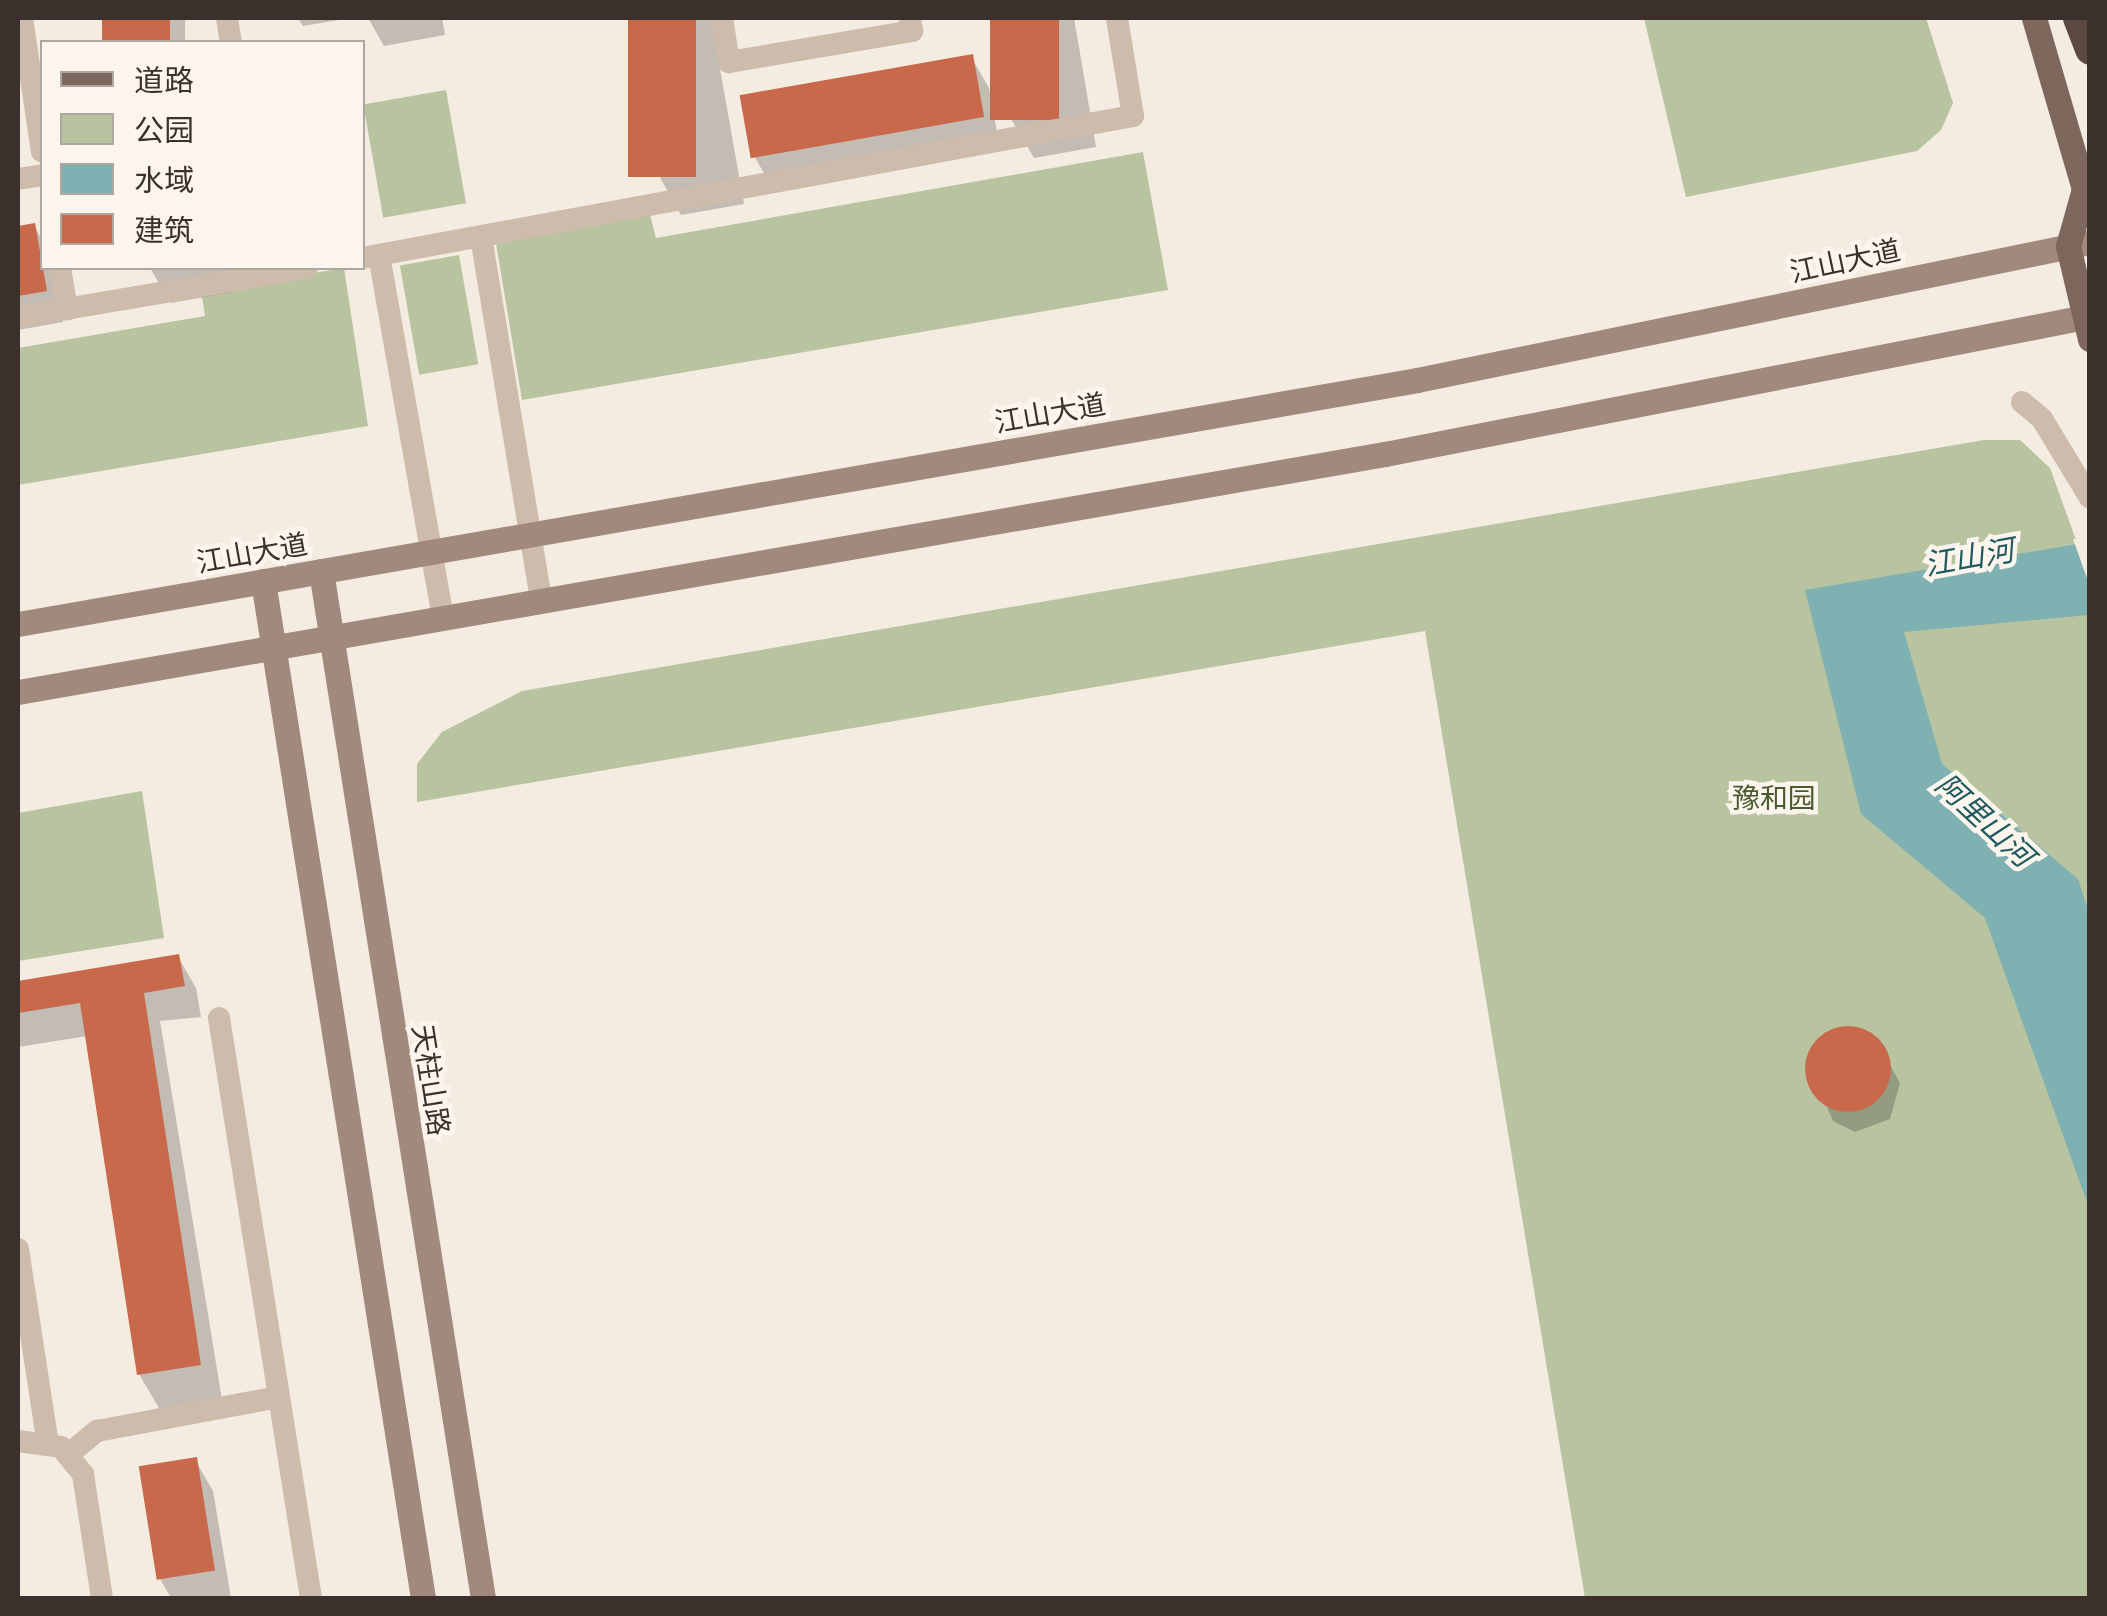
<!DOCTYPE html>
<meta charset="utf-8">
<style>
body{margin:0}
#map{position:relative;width:2107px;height:1616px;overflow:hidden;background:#f4ebe1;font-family:"Titillium Web","Noto Sans SC",sans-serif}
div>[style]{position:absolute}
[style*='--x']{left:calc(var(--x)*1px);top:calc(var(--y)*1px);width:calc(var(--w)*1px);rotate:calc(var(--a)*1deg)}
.green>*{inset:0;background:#b8c4a0;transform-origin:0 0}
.water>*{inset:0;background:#7fb0b2}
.pier>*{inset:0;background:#f4ebe1}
.shadow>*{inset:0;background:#0003;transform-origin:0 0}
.building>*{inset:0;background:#c8694b;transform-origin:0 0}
.round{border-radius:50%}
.lane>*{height:22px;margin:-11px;padding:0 11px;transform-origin:11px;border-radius:11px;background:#cdbbac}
.secondary>*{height:25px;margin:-12.5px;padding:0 12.5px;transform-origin:12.5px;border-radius:12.5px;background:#a18a7d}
.primary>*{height:25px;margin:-12.5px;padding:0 12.5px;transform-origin:12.5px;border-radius:12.5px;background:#7d675c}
.highway>*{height:30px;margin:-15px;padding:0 15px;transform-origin:15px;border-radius:15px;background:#5c4a42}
span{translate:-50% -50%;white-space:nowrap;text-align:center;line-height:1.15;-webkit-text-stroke:9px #fbf5ee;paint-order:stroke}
.street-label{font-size:28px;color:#3b302b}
.park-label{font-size:28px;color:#4a5a2e}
.water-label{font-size:30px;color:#1f5a5e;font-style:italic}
.frame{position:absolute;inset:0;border:20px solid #3b302b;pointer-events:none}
.legend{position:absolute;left:40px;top:40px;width:325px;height:230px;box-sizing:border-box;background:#fbf5ee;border:2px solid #aea6a0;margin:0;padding:12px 18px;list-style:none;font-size:30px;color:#3b302b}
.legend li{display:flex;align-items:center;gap:20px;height:50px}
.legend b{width:50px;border:2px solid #aea6a0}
</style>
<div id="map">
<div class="green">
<i style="clip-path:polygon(1644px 18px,1926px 18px,1953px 103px,1941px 130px,1917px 151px,1686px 197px)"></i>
<i style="left:446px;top:90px;width:115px;height:84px;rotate:80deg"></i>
<i style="clip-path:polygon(1143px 152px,1168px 290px,522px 400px,496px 243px,650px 215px,656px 238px)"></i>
<i style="left:459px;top:255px;width:111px;height:60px;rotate:80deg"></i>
<i style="clip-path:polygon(344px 268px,368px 426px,18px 485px,18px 348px,205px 316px,201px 291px)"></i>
<i style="clip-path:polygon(1984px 440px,2020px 440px,2050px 468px,2089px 576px,2089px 1598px,1585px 1598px,1425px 631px,417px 802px,417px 764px,442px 732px,522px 691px)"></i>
<i style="clip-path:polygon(142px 791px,164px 938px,18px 961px,18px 813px)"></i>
</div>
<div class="water">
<i style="clip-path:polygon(2089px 542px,2089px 615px,1904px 632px,1942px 764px,2078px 879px,2089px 913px,2089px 1208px,1985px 918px,1861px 814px,1805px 590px)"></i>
</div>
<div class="pier">
<i style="clip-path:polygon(2090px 537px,2090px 584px,2089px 584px,2073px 539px)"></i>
</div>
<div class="shadow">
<i style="left:104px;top:18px;width:81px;height:25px"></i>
<i style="clip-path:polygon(298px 18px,351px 18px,303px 26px)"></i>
<i style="clip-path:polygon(368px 18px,442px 18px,445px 35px,384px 46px)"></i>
<i style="clip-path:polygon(630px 18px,711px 18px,744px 204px,681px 215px,658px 174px)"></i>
<i style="clip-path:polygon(993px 18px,1074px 18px,1096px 147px,1034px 158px,1010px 117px)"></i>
<i style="clip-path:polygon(971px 57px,989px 88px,1000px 148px,772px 187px,754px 156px)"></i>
<i style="clip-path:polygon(34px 225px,42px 240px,42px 268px,54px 268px,63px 322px,18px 330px,18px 228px)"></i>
<i style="clip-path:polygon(150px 268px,229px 268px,233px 292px,171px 303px)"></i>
<i style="clip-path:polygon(178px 957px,196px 988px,201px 1017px,160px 1021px,223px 1406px,163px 1415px,139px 1374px,87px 1036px,18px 1047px,18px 983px)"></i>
<i style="clip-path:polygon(1847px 1028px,1874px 1037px,1900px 1083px,1890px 1119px,1855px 1132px,1833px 1121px,1808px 1062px,1822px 1038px)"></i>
<i style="clip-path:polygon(195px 1460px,213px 1491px,231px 1598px,171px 1598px,160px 1579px)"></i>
</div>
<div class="building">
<i style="left:102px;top:18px;width:68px;height:24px"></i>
<i style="left:628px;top:18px;width:68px;height:159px"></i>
<i style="left:990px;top:18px;width:69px;height:102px"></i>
<i style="left:973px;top:54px;width:64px;height:237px;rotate:80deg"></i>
<i style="clip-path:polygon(35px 223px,47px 291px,18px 296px,18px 226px)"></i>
<i style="clip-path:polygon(179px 954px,185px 986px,144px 993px,201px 1365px,137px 1375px,80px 1003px,18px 1013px,18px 981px)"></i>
<i class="round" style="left:1805px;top:1026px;width:86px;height:86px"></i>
<i style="left:197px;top:1457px;width:115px;height:59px;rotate:81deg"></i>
</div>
<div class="lane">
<i style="--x:22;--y:18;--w:135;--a:81.5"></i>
<i style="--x:227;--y:18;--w:24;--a:81"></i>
<i style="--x:722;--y:18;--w:45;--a:81"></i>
<i style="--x:729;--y:62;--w:186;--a:-9.6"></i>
<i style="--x:912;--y:31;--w:13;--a:-99"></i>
<i style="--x:18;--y:179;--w:24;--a:-9"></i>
<i style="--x:481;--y:237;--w:368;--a:80.6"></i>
<i style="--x:379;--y:255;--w:368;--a:80"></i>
<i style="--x:362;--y:258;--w:784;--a:-10.44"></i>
<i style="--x:1133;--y:116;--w:99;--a:-99.3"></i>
<i style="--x:60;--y:268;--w:42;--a:80.3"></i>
<i style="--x:18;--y:317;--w:293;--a:-9.6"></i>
<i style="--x:2022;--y:402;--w:26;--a:40"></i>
<i style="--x:2042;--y:419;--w:92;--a:58.7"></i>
<i style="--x:219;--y:1018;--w:587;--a:80.99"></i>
<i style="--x:18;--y:1249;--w:197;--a:81.3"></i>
<i style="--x:18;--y:1441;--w:43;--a:7.9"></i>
<i style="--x:61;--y:1447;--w:35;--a:51"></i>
<i style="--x:83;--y:1474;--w:125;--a:81.3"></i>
<i style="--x:68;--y:1455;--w:38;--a:-40"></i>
<i style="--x:97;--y:1431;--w:184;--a:-10.6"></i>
</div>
<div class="secondary">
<i style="--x:321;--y:571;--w:1040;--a:81.04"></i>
<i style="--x:263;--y:581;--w:1030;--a:81.06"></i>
<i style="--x:18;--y:624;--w:1420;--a:-9.89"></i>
<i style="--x:1417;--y:380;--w:687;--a:-11.59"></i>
<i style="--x:18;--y:692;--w:1388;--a:-9.88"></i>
<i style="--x:1385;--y:454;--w:718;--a:-11.08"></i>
</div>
<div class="primary">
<i style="--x:2034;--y:18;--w:178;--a:73.7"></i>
<i style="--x:2084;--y:189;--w:59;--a:105.7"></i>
<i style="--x:2068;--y:246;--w:96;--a:76.7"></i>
</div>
<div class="highway">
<i style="--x:2078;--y:18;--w:34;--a:69"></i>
</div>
<div class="street-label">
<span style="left:1845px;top:261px;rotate:-12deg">江山大道</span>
<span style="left:1050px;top:413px;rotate:-10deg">江山大道</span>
<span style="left:252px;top:553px;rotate:-10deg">江山大道</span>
<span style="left:431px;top:1080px;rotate:81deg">天柱山路</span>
</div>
<div class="park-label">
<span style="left:1774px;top:798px">豫和园</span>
</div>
<div class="water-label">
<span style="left:1969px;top:557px;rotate:-10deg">江山河</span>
<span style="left:1985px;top:820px;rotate:43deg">阿里山河</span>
</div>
<div class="frame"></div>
<ul class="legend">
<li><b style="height:12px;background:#7d675c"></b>道路</li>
<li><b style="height:28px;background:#b8c4a0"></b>公园</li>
<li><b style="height:28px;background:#7fb0b2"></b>水域</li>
<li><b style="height:28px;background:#c8694b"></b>建筑</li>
</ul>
</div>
